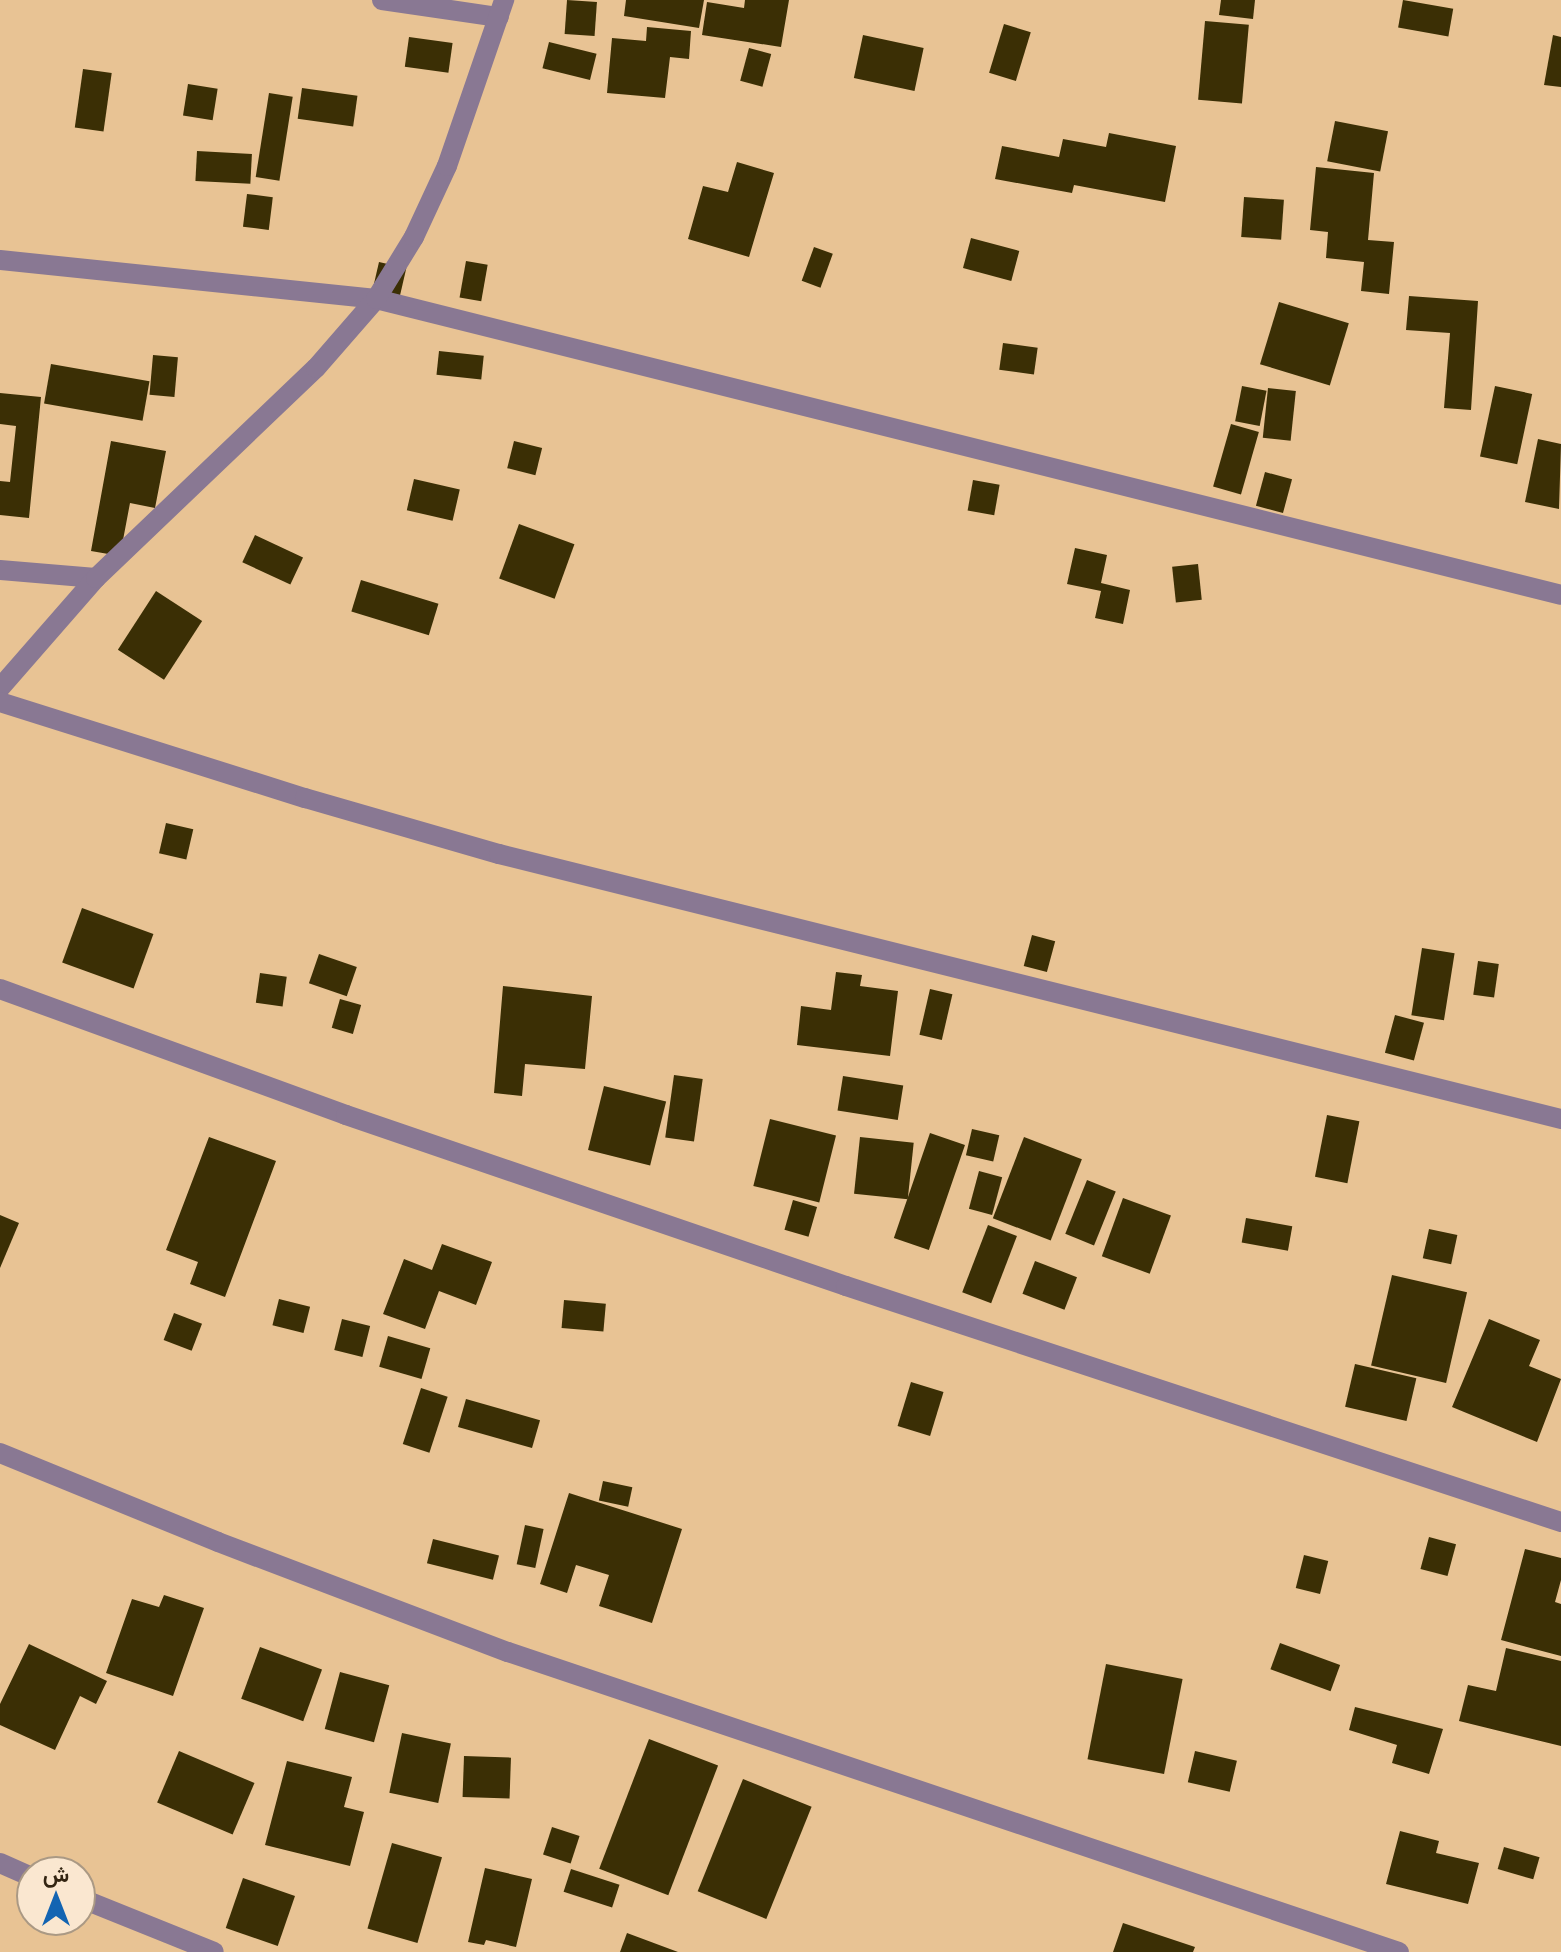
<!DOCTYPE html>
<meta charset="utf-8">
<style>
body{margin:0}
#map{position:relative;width:1561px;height:1952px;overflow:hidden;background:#e8c394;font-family:"Golos Text",Vazirmatn,sans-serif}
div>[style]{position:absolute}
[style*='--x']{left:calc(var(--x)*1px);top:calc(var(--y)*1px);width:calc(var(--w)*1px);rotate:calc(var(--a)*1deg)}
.building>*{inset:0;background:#3b2f05;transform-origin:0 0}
.minor>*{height:20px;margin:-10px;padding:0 10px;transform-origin:10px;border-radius:10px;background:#897893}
span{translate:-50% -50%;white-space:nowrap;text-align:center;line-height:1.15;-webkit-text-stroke:8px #fae7d0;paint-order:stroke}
.north{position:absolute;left:16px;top:1856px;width:80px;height:80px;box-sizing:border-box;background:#fae7d0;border:2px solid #aa9984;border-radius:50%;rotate:0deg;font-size:22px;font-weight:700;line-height:32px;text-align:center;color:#332512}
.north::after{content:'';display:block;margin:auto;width:28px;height:36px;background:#1364b2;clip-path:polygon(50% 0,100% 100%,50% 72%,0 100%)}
</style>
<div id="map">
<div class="building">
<i style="left:567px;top:0;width:30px;height:34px;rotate:4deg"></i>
<i style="clip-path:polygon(626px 0,704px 0,699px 28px,624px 16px)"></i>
<i style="clip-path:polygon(745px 0,789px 0,781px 47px,702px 35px,707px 2px,744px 8px)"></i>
<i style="clip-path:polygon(1221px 0,1255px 0,1253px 19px,1219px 15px)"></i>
<i style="left:1403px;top:0;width:51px;height:28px;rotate:10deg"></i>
<i style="left:1205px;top:21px;width:44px;height:79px;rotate:5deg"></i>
<i style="left:1004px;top:24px;width:28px;height:51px;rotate:17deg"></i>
<i style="clip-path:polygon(647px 27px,691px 31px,689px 59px,670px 57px,665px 98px,607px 93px,612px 38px,646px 41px)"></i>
<i style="left:863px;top:35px;width:62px;height:44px;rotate:12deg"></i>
<i style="clip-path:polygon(1553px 35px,1561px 37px,1561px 87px,1544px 85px)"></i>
<i style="left:409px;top:37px;width:44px;height:30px;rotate:8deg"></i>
<i style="left:549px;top:42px;width:49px;height:27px;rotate:14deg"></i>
<i style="left:749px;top:48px;width:23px;height:34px;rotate:15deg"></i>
<i style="left:83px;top:69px;width:29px;height:59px;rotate:8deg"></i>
<i style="left:188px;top:84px;width:30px;height:32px;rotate:9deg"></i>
<i style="left:302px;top:88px;width:56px;height:31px;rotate:8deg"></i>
<i style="left:269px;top:93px;width:24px;height:85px;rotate:9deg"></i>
<i style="left:1335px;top:121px;width:54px;height:41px;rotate:11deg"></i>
<i style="clip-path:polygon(1109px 133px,1176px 146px,1165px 202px,1074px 185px,1072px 193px,995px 179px,1002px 146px,1059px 157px,1063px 139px,1106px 147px)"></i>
<i style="left:197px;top:151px;width:55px;height:30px;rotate:3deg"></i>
<i style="clip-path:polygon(737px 162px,774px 173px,749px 257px,688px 239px,703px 186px,728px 192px)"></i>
<i style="clip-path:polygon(1316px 167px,1374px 173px,1368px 240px,1394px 242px,1389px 294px,1361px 291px,1364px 262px,1326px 258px,1328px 232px,1310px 230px)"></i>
<i style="left:247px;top:194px;width:26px;height:33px;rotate:7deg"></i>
<i style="left:1244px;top:197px;width:40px;height:40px;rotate:4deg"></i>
<i style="left:971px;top:238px;width:50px;height:31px;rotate:15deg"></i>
<i style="left:814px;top:247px;width:20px;height:36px;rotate:20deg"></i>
<i style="left:466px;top:261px;width:22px;height:37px;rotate:10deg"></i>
<i style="left:379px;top:262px;width:28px;height:31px;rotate:13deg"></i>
<i style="clip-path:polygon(1409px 296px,1478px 301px,1471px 410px,1444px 408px,1450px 333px,1406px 330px)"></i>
<i style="left:1279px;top:302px;width:73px;height:65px;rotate:17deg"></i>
<i style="left:1003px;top:343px;width:35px;height:27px;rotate:8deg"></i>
<i style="left:439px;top:351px;width:45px;height:24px;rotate:6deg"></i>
<i style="left:153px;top:355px;width:25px;height:40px;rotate:5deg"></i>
<i style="left:51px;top:364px;width:100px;height:40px;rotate:10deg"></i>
<i style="left:1242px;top:386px;width:25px;height:36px;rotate:11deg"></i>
<i style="left:1495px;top:386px;width:38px;height:72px;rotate:12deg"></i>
<i style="left:1268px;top:388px;width:28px;height:50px;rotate:6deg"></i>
<i style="clip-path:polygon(0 393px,41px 397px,29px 518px,0 515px,0 481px,10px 482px,16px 426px,0 424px)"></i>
<i style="left:1231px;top:424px;width:29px;height:65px;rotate:16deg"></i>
<i style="clip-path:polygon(1538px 439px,1561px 444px,1559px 509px,1525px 502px)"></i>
<i style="clip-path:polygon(111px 441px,166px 451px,155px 508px,130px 503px,120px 556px,91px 551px)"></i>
<i style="left:514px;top:441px;width:29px;height:28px;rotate:14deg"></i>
<i style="left:1265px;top:472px;width:28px;height:35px;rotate:15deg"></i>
<i style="left:414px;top:479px;width:47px;height:32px;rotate:13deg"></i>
<i style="left:973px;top:480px;width:27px;height:31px;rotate:10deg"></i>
<i style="left:519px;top:524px;width:59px;height:58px;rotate:20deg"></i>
<i style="left:255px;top:535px;width:53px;height:30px;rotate:25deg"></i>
<i style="clip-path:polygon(1075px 548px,1107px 555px,1101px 583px,1130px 590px,1123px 624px,1095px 618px,1101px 591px,1067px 584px)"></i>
<i style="left:1198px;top:564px;width:36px;height:26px;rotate:84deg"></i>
<i style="left:361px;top:580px;width:81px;height:33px;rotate:17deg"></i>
<i style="left:156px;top:591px;width:55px;height:70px;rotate:33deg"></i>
<i style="left:166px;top:823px;width:28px;height:31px;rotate:13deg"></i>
<i style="left:82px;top:908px;width:76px;height:58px;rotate:20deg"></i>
<i style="left:1032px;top:935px;width:24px;height:32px;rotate:15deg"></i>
<i style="left:1422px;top:948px;width:33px;height:68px;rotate:9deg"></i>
<i style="left:319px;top:954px;width:40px;height:31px;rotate:19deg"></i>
<i style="left:1478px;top:961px;width:21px;height:34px;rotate:8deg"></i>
<i style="clip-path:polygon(836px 972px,862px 975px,860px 986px,898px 991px,890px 1056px,797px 1045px,801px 1006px,831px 1010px)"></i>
<i style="left:260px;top:973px;width:27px;height:30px;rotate:8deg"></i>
<i style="clip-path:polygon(503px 986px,592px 996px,585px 1069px,525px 1064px,522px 1096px,494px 1093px)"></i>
<i style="left:930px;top:989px;width:23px;height:47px;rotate:13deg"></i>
<i style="left:340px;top:999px;width:22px;height:30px;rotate:16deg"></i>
<i style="left:1395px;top:1015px;width:30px;height:39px;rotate:15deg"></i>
<i style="left:674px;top:1075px;width:29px;height:63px;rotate:8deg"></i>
<i style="left:843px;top:1076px;width:61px;height:35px;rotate:9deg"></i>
<i style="left:604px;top:1086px;width:64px;height:66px;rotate:14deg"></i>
<i style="left:1327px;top:1115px;width:33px;height:63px;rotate:11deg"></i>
<i style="left:770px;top:1119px;width:68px;height:69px;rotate:14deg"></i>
<i style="left:972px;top:1129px;width:28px;height:27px;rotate:13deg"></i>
<i style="left:930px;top:1133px;width:37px;height:111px;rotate:19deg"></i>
<i style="clip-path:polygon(209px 1137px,276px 1161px,225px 1297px,190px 1284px,198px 1262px,166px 1250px)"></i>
<i style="left:860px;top:1137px;width:54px;height:57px;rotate:6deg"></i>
<i style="left:1024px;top:1137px;width:62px;height:87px;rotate:21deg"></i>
<i style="left:979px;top:1171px;width:24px;height:39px;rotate:15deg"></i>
<i style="left:1087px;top:1180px;width:31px;height:58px;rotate:22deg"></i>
<i style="left:1123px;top:1198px;width:51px;height:62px;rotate:20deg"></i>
<i style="left:793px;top:1200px;width:25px;height:31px;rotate:16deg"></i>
<i style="clip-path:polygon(0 1215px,19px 1223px,0 1268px)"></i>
<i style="left:1246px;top:1218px;width:47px;height:25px;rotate:10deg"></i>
<i style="left:988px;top:1225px;width:31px;height:72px;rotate:21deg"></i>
<i style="left:1429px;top:1229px;width:29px;height:30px;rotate:12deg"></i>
<i style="clip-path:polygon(442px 1244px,492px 1262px,476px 1305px,439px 1291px,425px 1329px,383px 1314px,404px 1259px,432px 1270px)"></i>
<i style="left:1035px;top:1261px;width:45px;height:35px;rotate:21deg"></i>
<i style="left:1392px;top:1275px;width:77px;height:93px;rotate:13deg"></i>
<i style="left:279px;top:1299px;width:32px;height:27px;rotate:14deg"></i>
<i style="left:564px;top:1300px;width:42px;height:28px;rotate:5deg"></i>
<i style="left:174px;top:1313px;width:30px;height:29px;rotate:21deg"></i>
<i style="left:342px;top:1319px;width:29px;height:32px;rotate:14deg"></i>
<i style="clip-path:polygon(1489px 1319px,1540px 1340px,1529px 1366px,1561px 1379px,1537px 1442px,1452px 1407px)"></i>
<i style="left:388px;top:1336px;width:44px;height:32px;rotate:16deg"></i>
<i style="left:1355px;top:1364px;width:63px;height:44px;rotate:13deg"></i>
<i style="left:911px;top:1382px;width:34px;height:46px;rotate:17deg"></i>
<i style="left:421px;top:1388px;width:28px;height:59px;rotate:18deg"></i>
<i style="left:466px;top:1399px;width:77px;height:29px;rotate:16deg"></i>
<i style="left:603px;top:1481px;width:30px;height:20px;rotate:12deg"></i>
<i style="clip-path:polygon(569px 1493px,682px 1529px,652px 1623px,599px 1606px,609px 1575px,576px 1565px,567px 1593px,540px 1584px)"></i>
<i style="left:525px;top:1525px;width:19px;height:40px;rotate:12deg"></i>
<i style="left:1429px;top:1537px;width:28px;height:33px;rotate:15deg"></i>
<i style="left:433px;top:1539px;width:68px;height:25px;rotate:14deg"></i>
<i style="clip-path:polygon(1525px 1549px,1561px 1558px,1561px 1580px,1555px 1602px,1561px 1604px,1561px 1656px,1501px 1640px)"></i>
<i style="left:1304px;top:1555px;width:25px;height:34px;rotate:14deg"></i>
<i style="clip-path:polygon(164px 1595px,204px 1608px,173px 1696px,106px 1673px,132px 1599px,159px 1607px)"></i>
<i style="left:1280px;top:1643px;width:64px;height:28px;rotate:20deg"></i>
<i style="clip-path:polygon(29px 1644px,107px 1681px,96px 1704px,80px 1696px,55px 1750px,0 1725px,0 1704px)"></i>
<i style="left:260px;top:1647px;width:66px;height:55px;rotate:20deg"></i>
<i style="clip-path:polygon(1506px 1648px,1561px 1661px,1561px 1746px,1459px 1721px,1468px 1685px,1496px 1691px)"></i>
<i style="left:1106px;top:1664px;width:78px;height:97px;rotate:11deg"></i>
<i style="left:340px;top:1672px;width:51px;height:59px;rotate:15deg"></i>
<i style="clip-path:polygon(1355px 1707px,1443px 1729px,1429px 1774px,1392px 1763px,1397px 1745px,1349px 1730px)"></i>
<i style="left:402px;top:1733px;width:50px;height:61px;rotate:12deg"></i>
<i style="left:649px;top:1739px;width:74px;height:139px;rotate:21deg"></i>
<i style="left:179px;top:1751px;width:82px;height:56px;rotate:23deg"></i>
<i style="left:1195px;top:1751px;width:43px;height:32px;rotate:13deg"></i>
<i style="left:464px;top:1756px;width:47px;height:41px;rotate:2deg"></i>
<i style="clip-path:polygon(287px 1761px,352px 1777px,344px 1807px,364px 1812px,350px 1866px,265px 1845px)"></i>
<i style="left:743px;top:1779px;width:74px;height:121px;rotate:22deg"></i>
<i style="left:552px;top:1827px;width:29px;height:29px;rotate:18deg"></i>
<i style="clip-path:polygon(1400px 1831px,1439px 1841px,1436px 1853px,1479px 1863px,1468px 1904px,1386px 1884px)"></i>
<i style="left:392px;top:1843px;width:52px;height:89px;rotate:16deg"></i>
<i style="left:1504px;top:1847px;width:37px;height:23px;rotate:16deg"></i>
<i style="clip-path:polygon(485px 1868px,532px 1879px,516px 1947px,486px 1940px,484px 1945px,468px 1942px)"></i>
<i style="left:571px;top:1869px;width:51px;height:24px;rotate:18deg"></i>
<i style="left:243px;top:1878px;width:55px;height:53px;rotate:19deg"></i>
<i style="clip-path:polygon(1123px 1923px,1195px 1947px,1193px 1952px,1113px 1952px)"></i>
<i style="clip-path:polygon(627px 1933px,678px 1952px,620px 1952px)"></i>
</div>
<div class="minor">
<i style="--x:382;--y:0;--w:118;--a:8.3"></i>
<i style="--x:0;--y:260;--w:378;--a:5.9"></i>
<i style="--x:376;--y:299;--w:1221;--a:14.02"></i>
<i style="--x:0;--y:570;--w:96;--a:4.8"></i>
<i style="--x:0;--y:688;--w:146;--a:-48.9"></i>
<i style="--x:96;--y:578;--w:304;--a:-43.7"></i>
<i style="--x:316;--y:368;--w:91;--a:-49"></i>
<i style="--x:376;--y:299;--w:73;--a:-58.5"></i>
<i style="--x:414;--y:237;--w:78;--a:-65.1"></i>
<i style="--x:447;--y:166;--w:176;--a:-71"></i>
<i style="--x:0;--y:702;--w:320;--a:17.5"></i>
<i style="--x:305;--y:798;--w:202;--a:16.1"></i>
<i style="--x:499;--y:854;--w:1095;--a:14.01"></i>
<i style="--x:0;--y:989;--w:368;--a:20"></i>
<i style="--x:346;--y:1115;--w:528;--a:18.88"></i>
<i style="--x:846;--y:1286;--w:753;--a:18.27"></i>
<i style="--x:0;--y:1453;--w:235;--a:22.2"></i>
<i style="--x:218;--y:1542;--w:310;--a:20.8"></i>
<i style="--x:508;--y:1652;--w:940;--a:18.61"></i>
<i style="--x:0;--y:1863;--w:35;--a:24"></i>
<i style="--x:80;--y:1898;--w:144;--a:21.9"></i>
</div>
<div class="north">ش</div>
</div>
